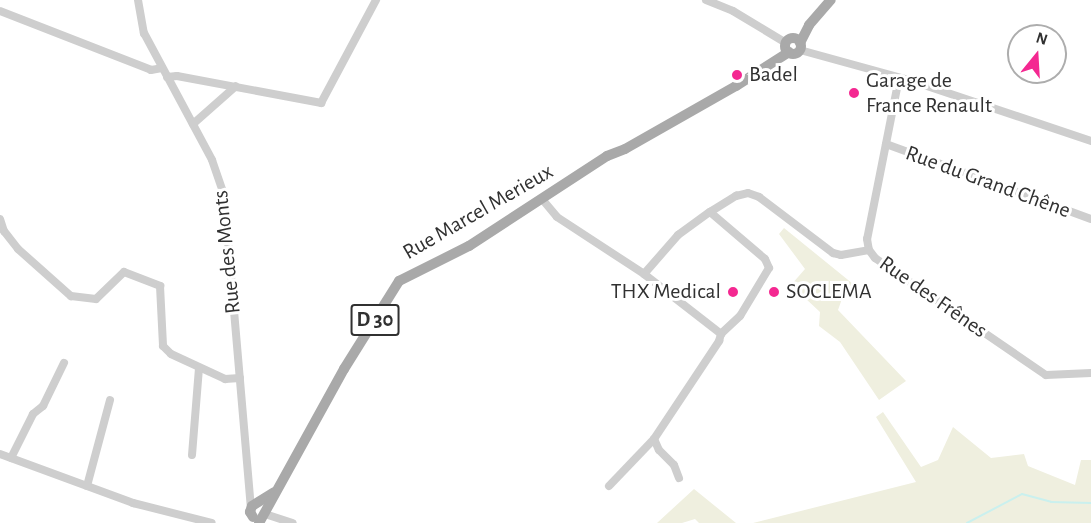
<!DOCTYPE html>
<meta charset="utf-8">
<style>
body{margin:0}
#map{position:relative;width:1091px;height:523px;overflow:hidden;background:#fff;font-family:"Alegreya Sans",sans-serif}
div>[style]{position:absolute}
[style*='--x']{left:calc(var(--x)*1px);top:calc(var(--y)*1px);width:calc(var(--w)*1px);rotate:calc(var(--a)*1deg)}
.green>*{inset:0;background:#efefdf}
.stream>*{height:2px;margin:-1px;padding:0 1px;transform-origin:1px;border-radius:1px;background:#caf0ee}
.minor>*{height:8px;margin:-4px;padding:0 4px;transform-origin:4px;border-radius:4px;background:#cecece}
.major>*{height:10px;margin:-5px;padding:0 5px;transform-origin:5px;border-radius:5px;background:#a9a9a9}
.major>.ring{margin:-5px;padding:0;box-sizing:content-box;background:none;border:10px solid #a9a9a9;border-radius:50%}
.dots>*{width:16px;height:16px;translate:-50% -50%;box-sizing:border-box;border:3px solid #fff;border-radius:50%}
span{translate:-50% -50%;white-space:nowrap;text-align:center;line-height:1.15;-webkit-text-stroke:6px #fff;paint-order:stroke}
.shield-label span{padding:2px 4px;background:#fff;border:2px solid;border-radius:4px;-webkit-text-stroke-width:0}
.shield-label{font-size:21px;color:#313131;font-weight:700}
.poi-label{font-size:22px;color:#313131}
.left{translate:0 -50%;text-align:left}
.right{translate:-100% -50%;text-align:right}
.street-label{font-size:22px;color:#313131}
.north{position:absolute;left:1007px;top:24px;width:60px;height:60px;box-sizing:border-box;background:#fff;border:2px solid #adadad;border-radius:50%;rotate:18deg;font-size:16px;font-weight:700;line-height:24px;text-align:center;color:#313131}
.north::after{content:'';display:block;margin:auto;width:21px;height:27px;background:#f42891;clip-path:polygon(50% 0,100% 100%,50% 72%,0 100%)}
</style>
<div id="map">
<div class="green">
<i style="clip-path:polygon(784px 228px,858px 288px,843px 296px,838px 310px,906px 381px,879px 400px,840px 342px,819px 326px,820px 312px,791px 285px,805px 269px,779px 234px)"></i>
<i style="clip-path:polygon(883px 412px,921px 467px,938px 460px,953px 427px,991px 458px,1024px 454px,1028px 466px,1075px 485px,1081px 460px,1091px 460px,1091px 523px,753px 523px,916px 482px,876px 417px)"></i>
<i style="clip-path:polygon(694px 489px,736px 523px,699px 523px,695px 519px,682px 523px,657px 523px)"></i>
</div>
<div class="stream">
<i style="--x:967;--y:523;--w:62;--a:-27.8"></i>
<i style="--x:1022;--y:494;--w:30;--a:15"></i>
<i style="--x:1051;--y:502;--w:40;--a:1.4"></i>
</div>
<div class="minor">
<i style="--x:138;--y:0;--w:34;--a:80"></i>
<i style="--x:144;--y:33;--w:144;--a:61.8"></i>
<i style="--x:212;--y:160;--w:36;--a:71"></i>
<i style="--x:224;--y:194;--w:315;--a:85.1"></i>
<i style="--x:706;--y:0;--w:29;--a:22"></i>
<i style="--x:733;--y:11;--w:62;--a:31.1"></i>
<i style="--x:0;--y:11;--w:162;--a:21.3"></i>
<i style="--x:151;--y:70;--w:11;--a:-10"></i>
<i style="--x:800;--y:50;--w:113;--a:15.4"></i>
<i style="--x:909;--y:80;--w:192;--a:18.5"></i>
<i style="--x:167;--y:77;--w:10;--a:-6"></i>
<i style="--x:177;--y:76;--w:147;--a:10.6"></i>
<i style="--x:321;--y:103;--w:117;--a:-61.9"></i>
<i style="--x:899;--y:78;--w:164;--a:101.2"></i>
<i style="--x:867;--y:239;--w:11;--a:80"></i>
<i style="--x:869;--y:250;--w:10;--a:53"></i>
<i style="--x:875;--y:258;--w:207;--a:34.4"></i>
<i style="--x:1046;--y:375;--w:45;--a:-2.5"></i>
<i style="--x:193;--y:124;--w:57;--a:-41.5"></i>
<i style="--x:886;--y:144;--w:218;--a:20.1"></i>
<i style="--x:542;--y:199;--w:23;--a:50"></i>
<i style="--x:557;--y:217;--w:104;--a:33.2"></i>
<i style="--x:644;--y:274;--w:98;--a:37.9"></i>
<i style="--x:710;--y:212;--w:72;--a:40.5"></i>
<i style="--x:765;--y:259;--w:10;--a:66"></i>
<i style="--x:769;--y:268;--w:56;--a:121.1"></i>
<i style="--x:740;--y:316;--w:26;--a:137"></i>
<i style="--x:0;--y:219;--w:13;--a:72"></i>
<i style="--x:4;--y:231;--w:23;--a:52"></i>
<i style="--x:18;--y:249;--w:71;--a:41.6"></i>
<i style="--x:71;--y:296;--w:25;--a:7"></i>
<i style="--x:96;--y:299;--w:39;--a:-44"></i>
<i style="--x:124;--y:272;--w:39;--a:21"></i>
<i style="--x:160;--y:286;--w:60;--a:87.1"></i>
<i style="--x:163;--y:346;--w:11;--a:45"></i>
<i style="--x:171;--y:354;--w:60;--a:24.8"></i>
<i style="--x:225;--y:379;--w:15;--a:-4"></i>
<i style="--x:644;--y:274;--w:52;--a:-48.9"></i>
<i style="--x:678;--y:235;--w:39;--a:-36"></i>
<i style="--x:710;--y:212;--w:31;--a:-32"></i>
<i style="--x:736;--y:196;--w:12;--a:-14"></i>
<i style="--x:748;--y:193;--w:12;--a:20"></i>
<i style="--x:759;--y:197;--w:93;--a:37.1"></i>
<i style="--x:833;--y:253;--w:8;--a:14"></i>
<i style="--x:841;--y:255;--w:28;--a:-10"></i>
<i style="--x:654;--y:439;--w:12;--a:66"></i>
<i style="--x:659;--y:450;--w:21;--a:45"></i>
<i style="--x:674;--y:465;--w:14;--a:69"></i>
<i style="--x:0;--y:454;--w:142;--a:20.2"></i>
<i style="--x:133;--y:503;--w:81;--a:14.2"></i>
<i style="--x:192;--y:455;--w:87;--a:-85.4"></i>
<i style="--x:11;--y:458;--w:49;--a:-63.4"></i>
<i style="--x:33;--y:414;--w:13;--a:-39"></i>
<i style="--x:43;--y:406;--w:48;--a:-64"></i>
<i style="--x:87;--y:486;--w:89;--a:-75"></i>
<i style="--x:609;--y:486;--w:65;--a:-46.2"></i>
<i style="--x:654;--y:439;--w:118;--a:-56.4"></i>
<i style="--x:719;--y:341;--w:7;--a:-74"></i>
<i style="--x:265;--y:514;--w:29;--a:18"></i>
</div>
<div class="major">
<i class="ring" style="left:785px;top:38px;width:6px;height:6px"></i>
<i style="--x:800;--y:43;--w:20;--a:-63"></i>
<i style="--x:809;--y:25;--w:33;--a:-49"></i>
<i style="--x:253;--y:517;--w:6;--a:-121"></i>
<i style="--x:250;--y:512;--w:6;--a:-72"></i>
<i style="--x:252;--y:506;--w:26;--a:-32"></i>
<i style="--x:259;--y:523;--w:176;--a:-61.1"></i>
<i style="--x:344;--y:369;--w:104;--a:-58"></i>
<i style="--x:399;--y:281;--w:78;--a:-26.6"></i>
<i style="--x:469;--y:246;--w:165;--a:-33.1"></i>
<i style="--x:607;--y:156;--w:19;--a:-21"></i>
<i style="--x:625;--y:149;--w:128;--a:-29.6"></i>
<i style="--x:736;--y:86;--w:63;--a:-32.7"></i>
</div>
<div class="dots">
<i style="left:737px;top:75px;background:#f42891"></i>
<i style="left:854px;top:93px;background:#f42891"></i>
<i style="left:733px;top:292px;background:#f42891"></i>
<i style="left:774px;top:292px;background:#f42891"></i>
</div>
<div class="shield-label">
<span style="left:375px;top:320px">D 30</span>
</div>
<div class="poi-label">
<span class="left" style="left:749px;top:75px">Badel</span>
<span class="left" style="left:866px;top:93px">Garage de<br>France Renault</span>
<span class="right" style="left:721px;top:292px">THX Medical</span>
<span class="left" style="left:786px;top:292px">SOCLEMA</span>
</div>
<div class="street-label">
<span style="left:988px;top:182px;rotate:20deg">Rue du Grand Chêne</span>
<span style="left:478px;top:212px;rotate:-30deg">Rue Marcel Merieux</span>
<span style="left:227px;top:252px;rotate:-96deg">Rue des Monts</span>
<span style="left:933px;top:297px;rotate:35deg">Rue des Frênes</span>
</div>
<div class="north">N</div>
</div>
